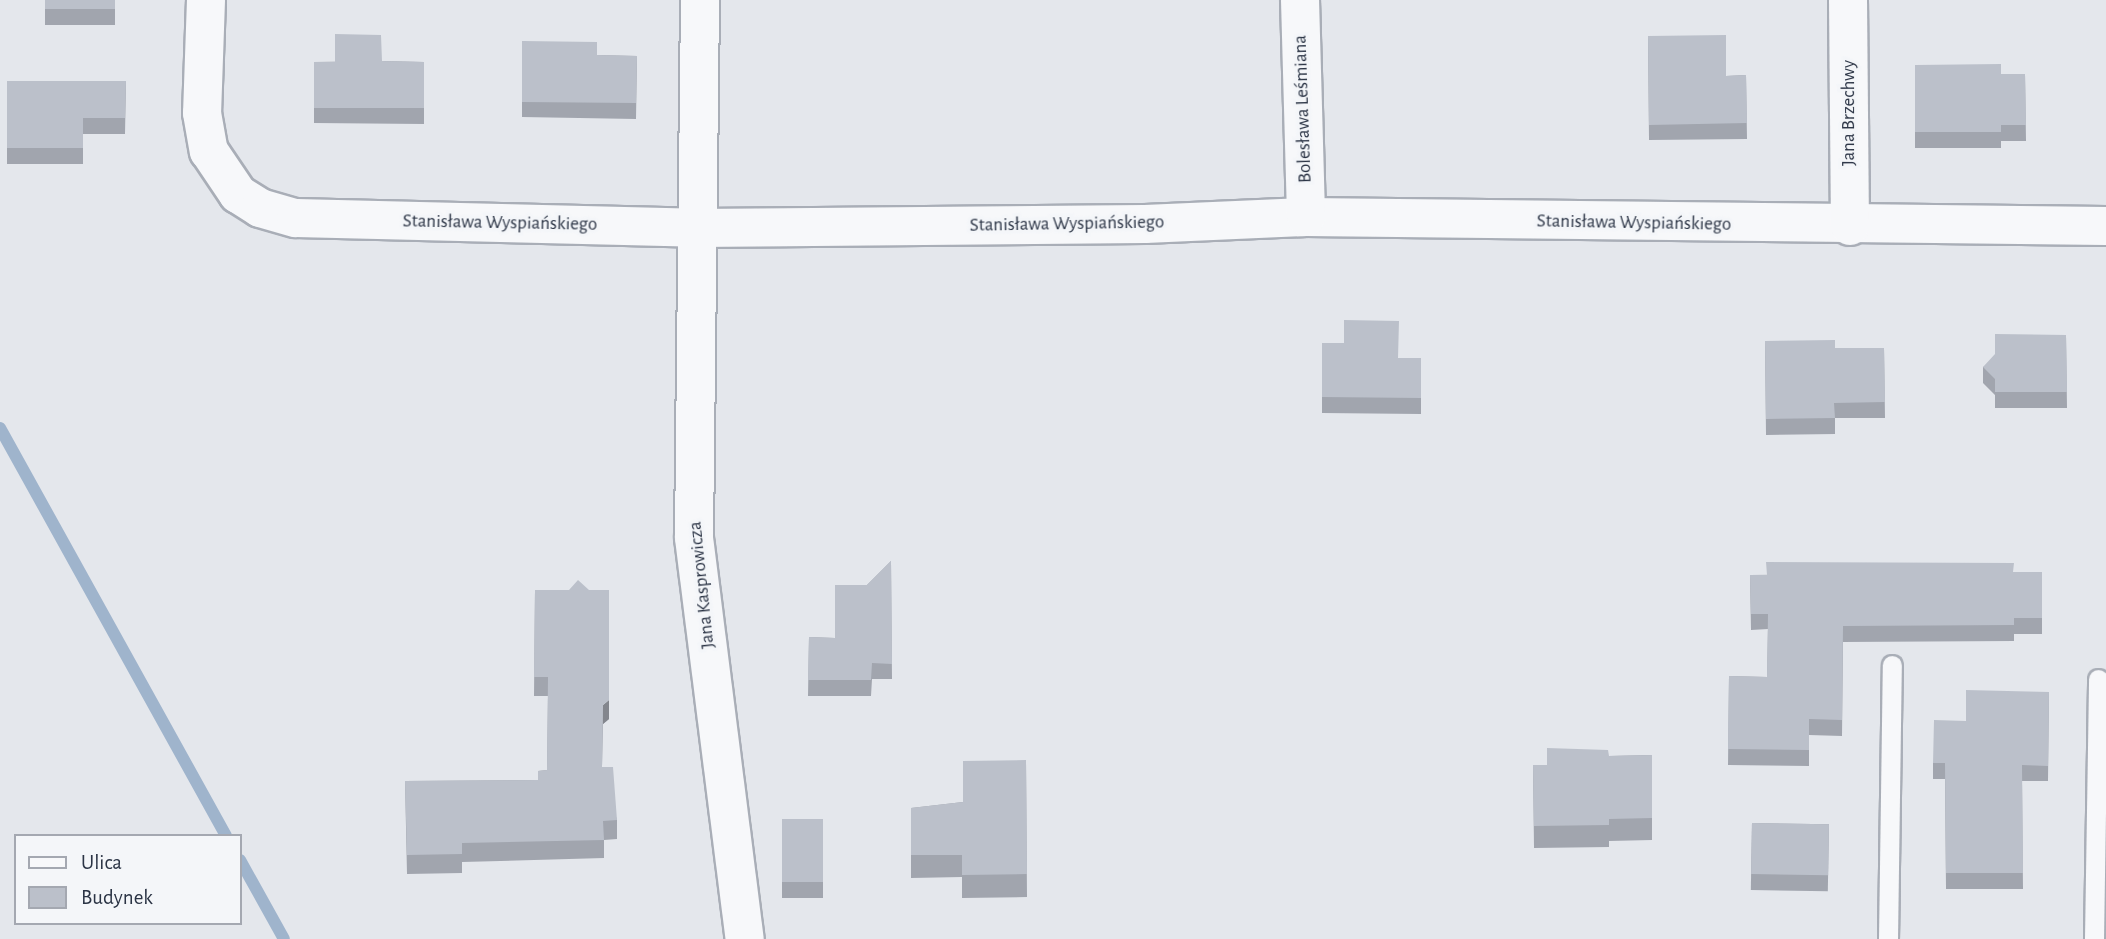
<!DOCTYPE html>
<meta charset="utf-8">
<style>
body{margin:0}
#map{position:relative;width:2106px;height:939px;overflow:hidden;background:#e4e7ec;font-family:"Alegreya Sans",sans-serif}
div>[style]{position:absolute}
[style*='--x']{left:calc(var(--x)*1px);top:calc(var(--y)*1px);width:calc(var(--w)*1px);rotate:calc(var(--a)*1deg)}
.stream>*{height:12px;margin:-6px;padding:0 6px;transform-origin:6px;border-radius:6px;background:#9fb4cc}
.roads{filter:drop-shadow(2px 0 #a9aeb7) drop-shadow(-2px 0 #a9aeb7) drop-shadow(0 2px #a9aeb7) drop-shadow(0 -2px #a9aeb7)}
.service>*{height:19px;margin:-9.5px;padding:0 9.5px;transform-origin:9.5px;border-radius:9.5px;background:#f7f8fa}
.minor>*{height:38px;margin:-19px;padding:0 19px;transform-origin:19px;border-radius:19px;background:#f7f8fa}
.wall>*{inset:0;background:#a1a5ae;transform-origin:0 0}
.shaded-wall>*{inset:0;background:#83868d}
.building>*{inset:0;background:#bbc0ca;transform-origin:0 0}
span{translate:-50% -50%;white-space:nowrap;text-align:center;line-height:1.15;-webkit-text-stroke:7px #f4f6f9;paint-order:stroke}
.street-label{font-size:19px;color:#2b3445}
.legend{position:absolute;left:14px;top:834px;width:228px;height:91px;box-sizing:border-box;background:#f4f6f9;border:2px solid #a4a8b1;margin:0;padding:9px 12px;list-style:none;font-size:21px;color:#2b3445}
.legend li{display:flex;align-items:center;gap:14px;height:35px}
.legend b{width:35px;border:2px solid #a4a8b1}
</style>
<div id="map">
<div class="stream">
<i style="--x:0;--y:428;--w:466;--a:61"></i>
<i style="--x:240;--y:860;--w:90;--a:60.9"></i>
</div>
<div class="roads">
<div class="service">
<i style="--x:1888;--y:939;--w:274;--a:-89.2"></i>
<i style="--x:2094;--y:939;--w:260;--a:-89.1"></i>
</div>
<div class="minor">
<i style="--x:206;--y:0;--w:113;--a:92"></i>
<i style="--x:202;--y:113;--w:39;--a:80"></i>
<i style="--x:209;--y:151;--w:52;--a:56"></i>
<i style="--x:238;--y:194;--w:26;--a:32"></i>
<i style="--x:260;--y:208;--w:37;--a:16"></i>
<i style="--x:296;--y:218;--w:400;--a:1.4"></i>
<i style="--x:696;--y:228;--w:449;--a:-0.5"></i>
<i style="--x:1145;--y:224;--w:161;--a:-2.5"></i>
<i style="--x:1306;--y:217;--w:800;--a:0.64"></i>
<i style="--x:700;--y:0;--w:538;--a:90.64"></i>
<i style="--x:694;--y:538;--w:404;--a:82.8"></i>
<i style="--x:1300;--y:0;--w:217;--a:88.4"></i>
<i style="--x:1848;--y:0;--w:226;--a:89.5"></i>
</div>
</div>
<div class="wall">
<i style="left:45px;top:0;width:70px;height:25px"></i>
<i style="clip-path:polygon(1648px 36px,1726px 76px,1746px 75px,1747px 139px,1649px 140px)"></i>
<i style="clip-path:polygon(522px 41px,597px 55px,637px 56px,636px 119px,522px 117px)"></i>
<i style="clip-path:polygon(382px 61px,424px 62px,424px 124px,314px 123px,314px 62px)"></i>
<i style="clip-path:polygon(1915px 65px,2001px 74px,2025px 74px,2026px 141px,2001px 141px,2001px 148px,1915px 148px)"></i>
<i style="clip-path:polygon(7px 81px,126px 81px,125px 134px,83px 134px,83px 164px,7px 164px)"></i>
<i style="clip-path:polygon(2066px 335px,2067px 408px,1995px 408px,1995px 395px,1983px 383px,1983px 367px)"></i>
<i style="clip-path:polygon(1765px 341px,1835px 348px,1884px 348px,1885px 418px,1835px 418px,1835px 434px,1766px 435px)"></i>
<i style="clip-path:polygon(1322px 343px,1398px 358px,1421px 358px,1421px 414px,1322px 413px)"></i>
<i style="clip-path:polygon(891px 561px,892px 679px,872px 679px,871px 696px,808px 696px,809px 637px,835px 638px,867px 585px)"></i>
<i style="clip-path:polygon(2042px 572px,2042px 634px,2014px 634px,2014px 641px,1843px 642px,1842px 736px,1809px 735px,1809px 766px,1728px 765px,1729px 676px,1767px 677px,1768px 629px,1751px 630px,1750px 575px)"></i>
<i style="clip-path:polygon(535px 590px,609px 719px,603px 724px,602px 767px,617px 820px,617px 839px,604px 840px,604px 858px,462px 862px,462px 873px,407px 874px,405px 781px,538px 780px,538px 771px,547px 770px,548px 696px,534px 696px)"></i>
<i style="clip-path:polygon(2049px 692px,2048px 781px,2022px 781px,2023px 889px,1946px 889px,1945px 779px,1933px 779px,1933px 763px,1966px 721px)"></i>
<i style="clip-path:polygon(1652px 755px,1652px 840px,1609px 841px,1609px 847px,1534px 848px,1533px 765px,1547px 765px,1609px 756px)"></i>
<i style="clip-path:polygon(1026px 760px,1027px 897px,962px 898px,962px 877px,911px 878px,911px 808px,963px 802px)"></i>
<i style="left:782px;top:819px;width:41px;height:79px"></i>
<i style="left:1752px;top:823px;width:77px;height:67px;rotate:1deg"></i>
</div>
<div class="shaded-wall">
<i style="clip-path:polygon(609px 700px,609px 719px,603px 724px,603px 705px)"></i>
</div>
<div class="building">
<i style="left:45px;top:0;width:70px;height:9px"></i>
<i style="clip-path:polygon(335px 34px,381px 35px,382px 61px,424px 62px,424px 108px,314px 108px,314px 62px,335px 62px)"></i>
<i style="clip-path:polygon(1726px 35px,1726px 76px,1746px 75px,1747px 123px,1649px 125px,1648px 36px)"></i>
<i style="clip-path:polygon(522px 41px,597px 42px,597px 55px,637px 56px,636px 103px,522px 102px)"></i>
<i style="clip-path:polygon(2001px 64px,2001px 74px,2025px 74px,2026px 125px,2001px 125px,2001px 132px,1915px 132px,1915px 65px)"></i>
<i style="clip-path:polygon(7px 81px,126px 81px,125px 118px,83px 118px,83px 148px,7px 148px)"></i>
<i style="clip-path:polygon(1344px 320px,1399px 321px,1398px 358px,1421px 358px,1421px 398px,1322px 397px,1322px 343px,1344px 343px)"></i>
<i style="clip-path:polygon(1995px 334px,2066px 335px,2067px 392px,1995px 392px,1995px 379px,1983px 367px,1995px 354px)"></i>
<i style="clip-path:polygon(1835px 340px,1835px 348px,1884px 348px,1885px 402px,1834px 403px,1835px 418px,1766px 419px,1765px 341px)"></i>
<i style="clip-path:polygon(891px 561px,892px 664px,872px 663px,871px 680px,808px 680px,809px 637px,835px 638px,835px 585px,867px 585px)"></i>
<i style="clip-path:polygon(1766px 562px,2014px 563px,2013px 572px,2042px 572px,2042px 618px,2014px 618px,2014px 625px,1843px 626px,1842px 720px,1809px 719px,1809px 750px,1728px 749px,1729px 676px,1767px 677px,1768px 614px,1751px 614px,1750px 575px,1767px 575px)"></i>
<i style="clip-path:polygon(578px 580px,589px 590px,609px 590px,609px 700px,603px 705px,602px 767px,613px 767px,617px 820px,603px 821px,604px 840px,462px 843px,462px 854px,407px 855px,405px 781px,538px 780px,538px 771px,547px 770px,548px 677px,534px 677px,535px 590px,569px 590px)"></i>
<i style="clip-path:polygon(1966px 690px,2049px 692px,2048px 766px,2022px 765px,2023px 873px,1946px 873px,1945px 763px,1933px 763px,1934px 720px,1966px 721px)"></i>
<i style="clip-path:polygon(1547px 748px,1608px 750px,1609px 756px,1652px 755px,1652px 818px,1609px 819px,1609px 825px,1534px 826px,1533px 765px,1547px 765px)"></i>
<i style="clip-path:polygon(1026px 760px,1027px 874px,962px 875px,962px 855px,911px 855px,911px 808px,963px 802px,963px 761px)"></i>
<i style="left:782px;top:819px;width:41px;height:63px"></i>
<i style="left:1752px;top:823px;width:77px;height:51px;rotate:1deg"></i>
</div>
<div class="street-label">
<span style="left:1303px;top:109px;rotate:-92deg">Bolesława Leśmiana</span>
<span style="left:1849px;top:113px;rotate:-90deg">Jana Brzechwy</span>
<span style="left:500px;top:223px;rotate:1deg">Stanisława Wyspiańskiego</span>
<span style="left:1634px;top:223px;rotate:1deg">Stanisława Wyspiańskiego</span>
<span style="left:1067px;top:224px;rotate:-1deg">Stanisława Wyspiańskiego</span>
<span style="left:702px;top:585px;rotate:-96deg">Jana Kasprowicza</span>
</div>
<ul class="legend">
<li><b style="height:9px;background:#f7f8fa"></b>Ulica</li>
<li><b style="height:19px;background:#bbc0ca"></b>Budynek</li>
</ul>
</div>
